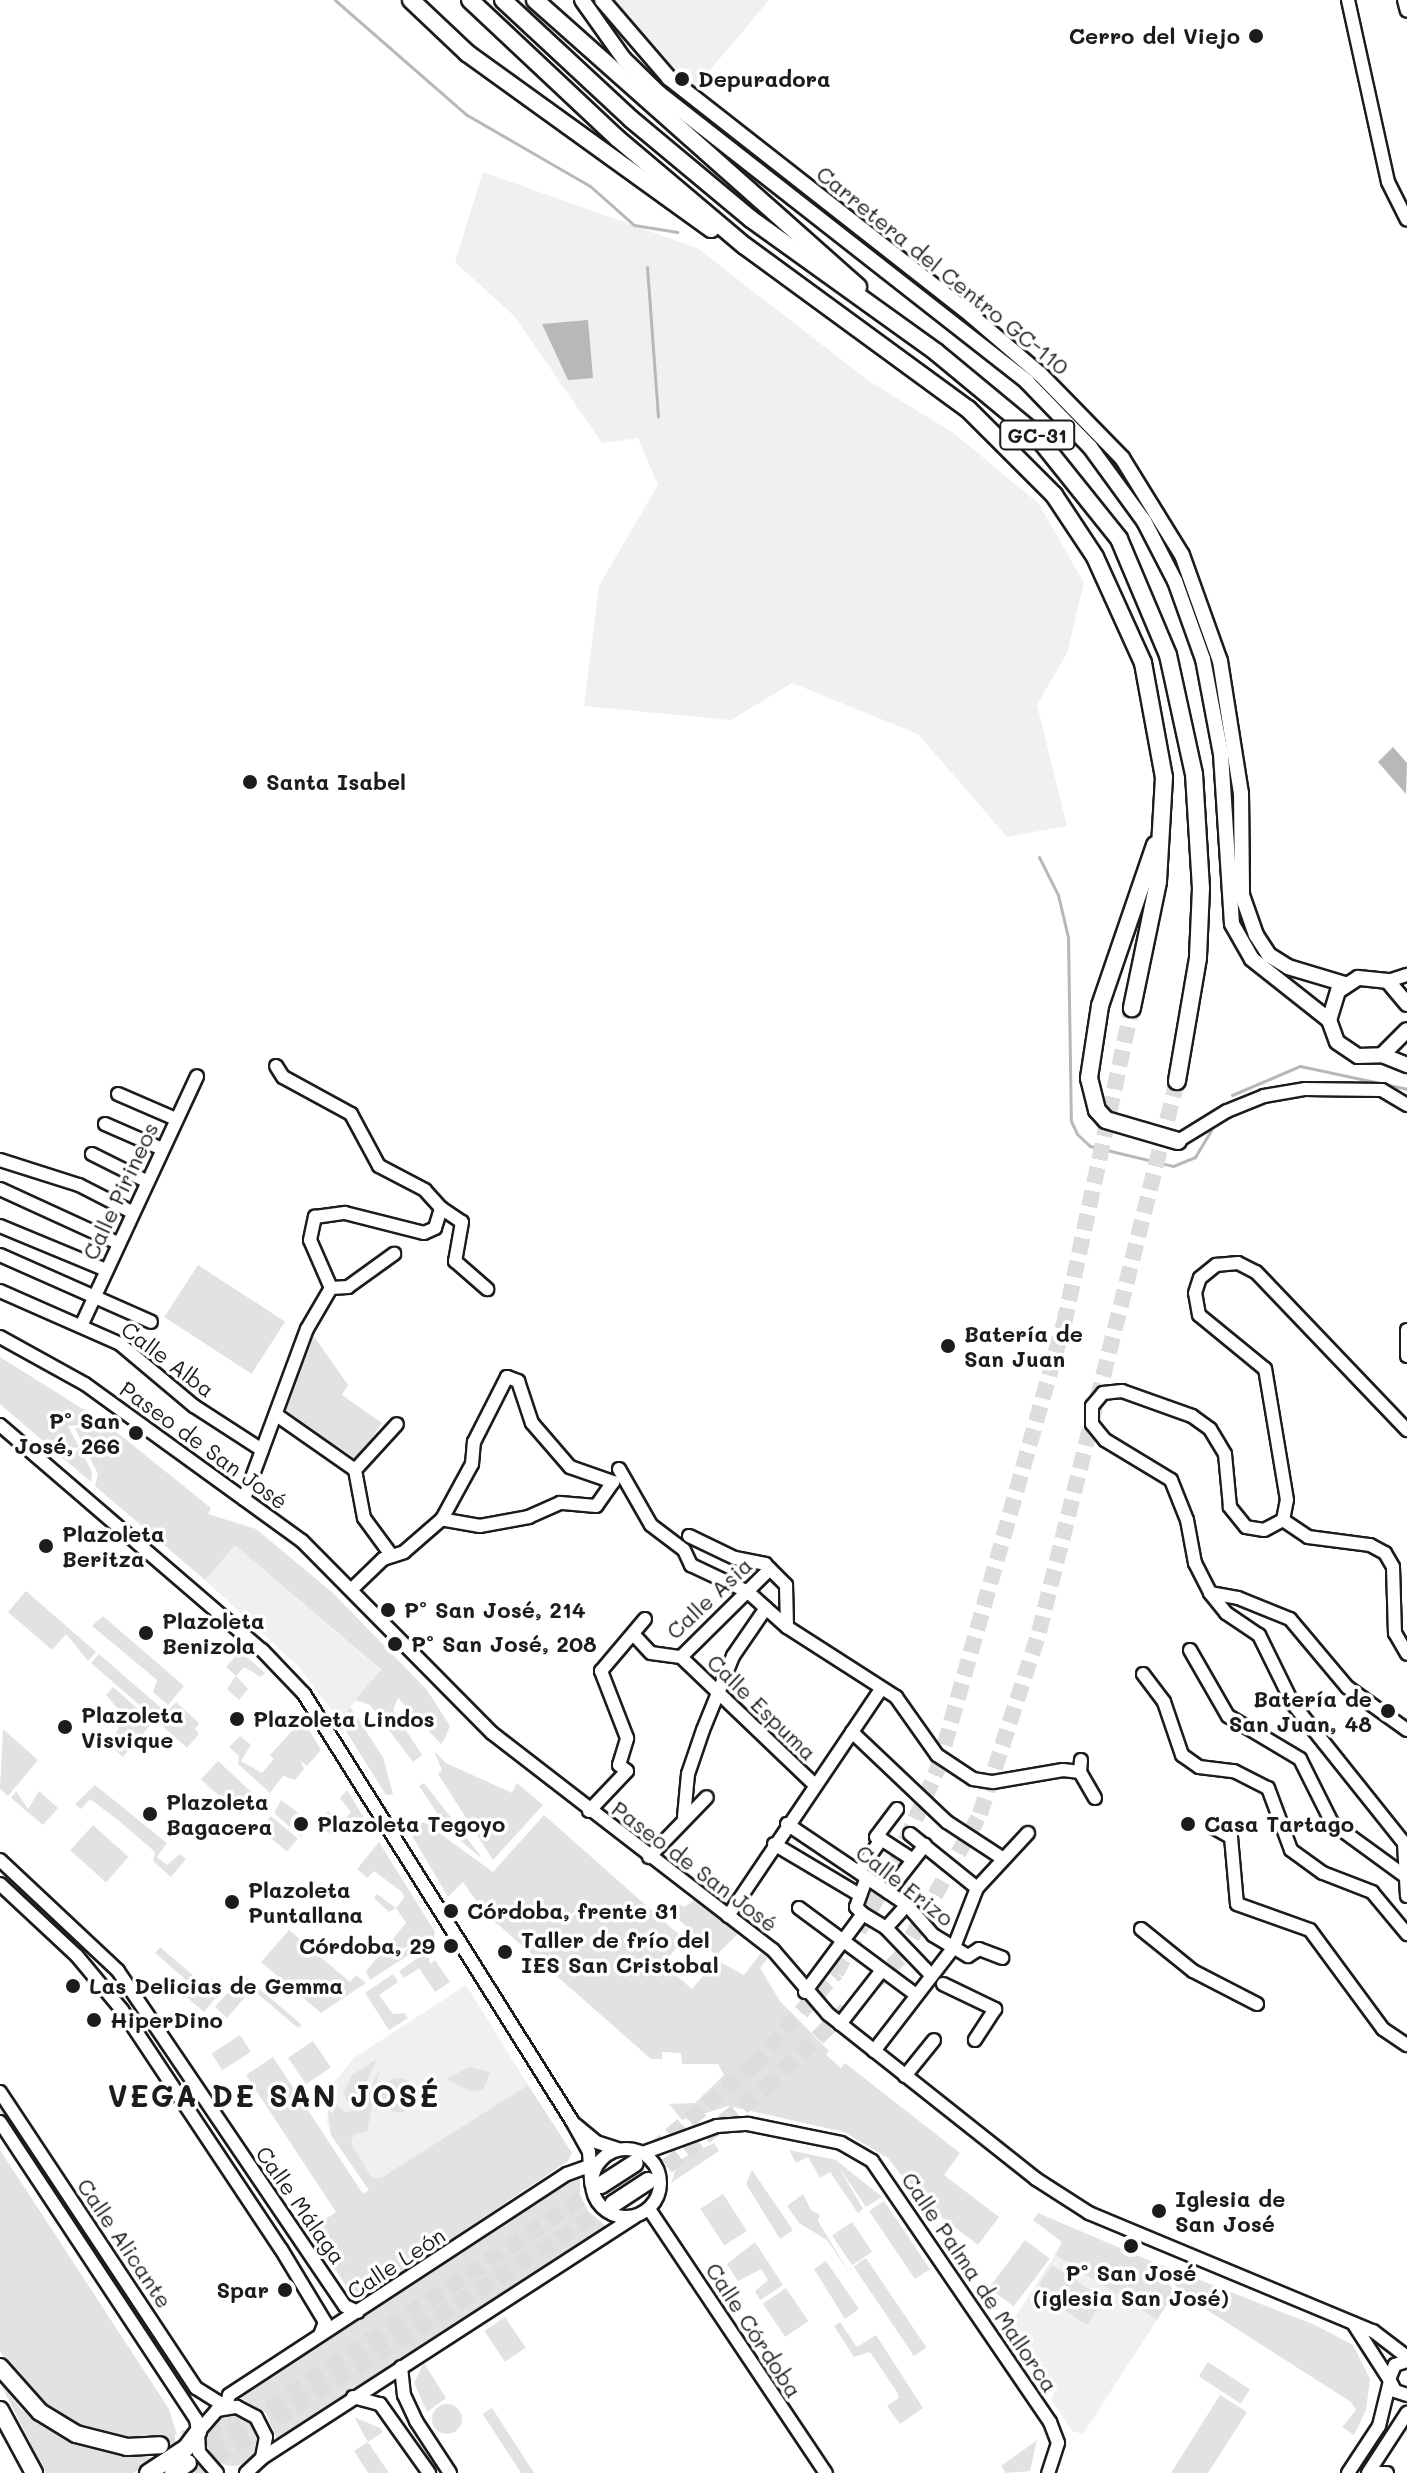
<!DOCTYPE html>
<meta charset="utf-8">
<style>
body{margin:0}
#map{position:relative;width:1407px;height:2473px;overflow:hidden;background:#fff;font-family:Mali,sans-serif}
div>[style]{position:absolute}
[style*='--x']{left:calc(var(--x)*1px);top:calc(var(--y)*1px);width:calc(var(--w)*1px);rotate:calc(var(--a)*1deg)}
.built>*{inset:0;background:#f0f0f0}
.green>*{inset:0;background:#e2e2e2;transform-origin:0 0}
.round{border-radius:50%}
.water>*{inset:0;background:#b8b8b8}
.stream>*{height:3px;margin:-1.5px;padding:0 1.5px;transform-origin:1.5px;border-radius:1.5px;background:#b8b8b8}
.highway-tunnel>*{height:16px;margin-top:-8px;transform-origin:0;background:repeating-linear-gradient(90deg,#ddd 0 16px,transparent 0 24px)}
.roads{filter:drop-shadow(2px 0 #1c1c1c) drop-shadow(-2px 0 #1c1c1c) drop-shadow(0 2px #1c1c1c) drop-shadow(0 -2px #1c1c1c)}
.minor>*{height:12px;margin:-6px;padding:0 6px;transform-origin:6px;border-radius:6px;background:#fff}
.minor>.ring{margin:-6px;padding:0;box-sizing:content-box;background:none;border:12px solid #fff;border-radius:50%}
.major>*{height:14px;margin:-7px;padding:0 7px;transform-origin:7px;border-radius:7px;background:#fff}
.highway>*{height:16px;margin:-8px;padding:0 8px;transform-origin:8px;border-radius:8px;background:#fff}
.dots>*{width:22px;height:22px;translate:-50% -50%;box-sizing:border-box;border:4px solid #fff;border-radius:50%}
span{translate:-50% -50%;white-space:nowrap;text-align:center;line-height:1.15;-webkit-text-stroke:7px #fff;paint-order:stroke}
.shield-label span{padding:2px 6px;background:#fff;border:2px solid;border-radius:6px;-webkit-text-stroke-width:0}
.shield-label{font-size:20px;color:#1c1c1c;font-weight:700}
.poi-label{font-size:22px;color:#1c1c1c;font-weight:700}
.right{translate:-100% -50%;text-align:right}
.left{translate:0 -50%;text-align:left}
.street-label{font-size:22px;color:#1c1c1c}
.district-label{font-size:30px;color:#1c1c1c;font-weight:700;letter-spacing:2px}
</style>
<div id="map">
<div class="built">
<i style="clip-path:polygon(614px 0,769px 0,695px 88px,647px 46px)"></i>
<i style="clip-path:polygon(483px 172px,697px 248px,869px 381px,955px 434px,1039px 504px,1084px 583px,1067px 653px,1037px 705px,1067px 826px,1007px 837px,918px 734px,792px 683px,731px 720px,584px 706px,599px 586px,658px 485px,638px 438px,602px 443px,515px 317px,455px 262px)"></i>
<i style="clip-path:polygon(234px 1544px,381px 1671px,339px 1720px,300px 1668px,205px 1580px)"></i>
<i style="clip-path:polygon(466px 1985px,528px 2085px,369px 2190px,331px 2135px,327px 2121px,331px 2086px,354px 2058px)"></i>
<i style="clip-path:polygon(1055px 2255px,1157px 2320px,1083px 2434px,1072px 2431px,1051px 2399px,1057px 2388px,1033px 2372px,1006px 2331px)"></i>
</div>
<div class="green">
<i style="left:198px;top:1265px;width:104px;height:62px;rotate:33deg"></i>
<i style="clip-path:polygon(313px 1335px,348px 1385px,342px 1395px,382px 1423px,358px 1460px,337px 1446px,333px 1450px,285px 1410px)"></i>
<i style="clip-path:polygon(0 1357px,105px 1423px,68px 1426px,92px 1472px,91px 1482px,0 1404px)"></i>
<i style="clip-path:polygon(109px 1426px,211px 1508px,208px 1514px,256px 1529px,333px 1593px,427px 1690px,450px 1726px,444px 1740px,441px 1744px,398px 1698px,393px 1710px,422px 1755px,413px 1762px,370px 1705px,355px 1700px,381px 1670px,235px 1545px,205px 1580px,95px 1486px,98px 1474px,75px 1428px)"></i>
<i style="clip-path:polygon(26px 1591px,96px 1652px,88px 1661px,66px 1634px,52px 1650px,8px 1612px)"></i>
<i style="clip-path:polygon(103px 1616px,184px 1686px,168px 1705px,153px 1692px,157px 1680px,92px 1626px)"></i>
<i style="clip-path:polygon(240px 1651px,265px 1673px,261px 1677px,244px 1667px,236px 1676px,248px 1689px,239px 1700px,227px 1689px,236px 1676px,226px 1667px)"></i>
<i style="left:99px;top:1654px;width:86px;height:12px;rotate:41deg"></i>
<i style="clip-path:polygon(113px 1687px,153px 1722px,123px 1757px,108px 1744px,119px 1728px,109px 1719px,118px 1709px,106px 1695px)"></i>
<i style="clip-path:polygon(176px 1702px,199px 1723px,195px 1729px,199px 1734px,187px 1748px,158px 1722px)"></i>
<i style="clip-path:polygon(350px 1707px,383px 1757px,393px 1794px,386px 1795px,339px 1720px)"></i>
<i style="clip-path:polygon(303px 1719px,321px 1750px,307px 1766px,300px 1760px,304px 1769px,295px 1780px,283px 1776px,270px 1793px,238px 1764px,239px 1756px,229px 1747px,240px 1736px,251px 1745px,241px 1761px,262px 1773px,274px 1759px,270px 1755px)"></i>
<i style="clip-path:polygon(3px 1729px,38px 1760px,8px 1796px,0 1789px)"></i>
<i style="clip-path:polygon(434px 1751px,446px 1763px,512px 1793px,517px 1783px,543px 1805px,493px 1860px,438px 1774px,442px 1770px)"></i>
<i style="left:218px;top:1761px;width:48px;height:25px;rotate:43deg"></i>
<i style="clip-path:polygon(424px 1783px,480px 1855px,480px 1857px,432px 1817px,437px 1813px,419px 1786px)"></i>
<i style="clip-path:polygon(95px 1785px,167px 1843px,157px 1857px,167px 1865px,180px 1854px,186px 1859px,171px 1877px,153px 1861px,155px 1852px,118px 1820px,90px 1799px,81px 1809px,75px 1804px)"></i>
<i style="clip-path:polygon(347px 1790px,364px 1818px,353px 1830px,343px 1822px,330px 1834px,318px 1823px,328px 1811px,343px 1821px,351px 1812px,340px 1798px)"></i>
<i style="clip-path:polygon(16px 1791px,28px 1809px,39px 1791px,58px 1808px,43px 1825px,11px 1798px)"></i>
<i style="clip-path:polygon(281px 1800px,312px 1823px,301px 1837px,274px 1813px)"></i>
<i style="clip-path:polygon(544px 1815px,684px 1939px,663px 1964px,692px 1989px,716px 1960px,744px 1975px,761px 1953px,768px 1958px,760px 1968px,780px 2001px,829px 2051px,826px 2055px,841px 2068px,845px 2063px,960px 2153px,944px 2175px,999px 2217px,978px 2245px,923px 2203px,888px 2158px,844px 2132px,729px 2106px,682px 2120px,669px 2104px,695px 2103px,724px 2075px,718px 2064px,682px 2064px,681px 2053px,662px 2052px,662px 2059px,651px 2059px,484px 1912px,463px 1882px,448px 1897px,408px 1829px,424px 1822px,493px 1872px)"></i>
<i style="left:271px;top:1816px;width:35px;height:17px;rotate:40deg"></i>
<i style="left:93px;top:1825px;width:48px;height:34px;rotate:42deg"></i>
<i style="clip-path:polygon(379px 1842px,435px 1932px,433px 1939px,370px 1980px,366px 1971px,406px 1923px,396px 1908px,389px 1912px,374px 1898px,377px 1894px,396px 1908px,404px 1898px,402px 1892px,374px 1871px,367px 1878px,357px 1869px)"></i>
<i style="clip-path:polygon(695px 1900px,739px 1933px,716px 1955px,671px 1912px,678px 1903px,684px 1907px)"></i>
<i style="clip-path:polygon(289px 1930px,350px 1982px,356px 1975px,366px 1983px,321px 2013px,261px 1962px)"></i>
<i style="clip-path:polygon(160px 1947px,217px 1996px,204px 2012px,184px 1995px,192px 1985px,155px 1953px)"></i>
<i style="clip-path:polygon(428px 1951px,430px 1964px,435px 1960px,450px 1982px,435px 1992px,419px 1968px,404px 1978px,399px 1971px)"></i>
<i style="clip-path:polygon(393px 1974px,398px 1982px,379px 1995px,393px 2014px,404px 2013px,408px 2018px,389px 2030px,365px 1993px)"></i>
<i style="clip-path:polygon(243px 1975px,302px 2025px,298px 2028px,252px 1989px,227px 2018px,215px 2007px)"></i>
<i style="left:240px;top:2035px;width:20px;height:34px;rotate:57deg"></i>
<i style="left:313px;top:2041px;width:32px;height:30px;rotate:56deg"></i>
<i style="clip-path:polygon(273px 2057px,363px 2194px,369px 2190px,331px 2135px,327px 2103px,334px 2081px,337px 2105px,345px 2112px,360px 2110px,380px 2068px,367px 2132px,354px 2134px,351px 2143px,372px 2178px,381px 2178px,528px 2085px,572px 2153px,568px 2161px,357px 2302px,309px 2230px,336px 2212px,246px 2075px)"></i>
<i style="clip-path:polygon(377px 2059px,358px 2099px,347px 2101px,343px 2093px,352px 2075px)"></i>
<i style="clip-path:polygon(469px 2067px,490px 2072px,483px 2090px,470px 2091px,446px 2079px)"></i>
<i class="round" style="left:382px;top:2078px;width:34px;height:34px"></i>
<i style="clip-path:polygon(0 2102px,141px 2316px,137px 2319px,0 2113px)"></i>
<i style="clip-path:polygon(714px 2143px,719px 2151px,671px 2183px,679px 2160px)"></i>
<i style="clip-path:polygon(0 2150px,169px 2409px,177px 2435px,124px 2440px,79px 2429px,32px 2398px,16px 2378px,0 2351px)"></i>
<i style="clip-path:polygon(789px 2150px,836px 2160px,882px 2197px,866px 2207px,838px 2166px,863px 2209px,858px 2213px,830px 2172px,820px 2178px,808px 2157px,796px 2163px)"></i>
<i style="clip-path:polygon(752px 2170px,793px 2230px,780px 2239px,746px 2184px)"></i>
<i style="clip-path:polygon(574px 2173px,580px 2174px,580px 2194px,588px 2211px,607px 2227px,278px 2443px,266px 2413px,238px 2396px)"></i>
<i style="left:723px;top:2194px;width:44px;height:27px;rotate:57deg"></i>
<i style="clip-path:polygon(803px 2194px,811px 2210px,820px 2215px,818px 2221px,850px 2274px,827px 2240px,799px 2223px,787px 2206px)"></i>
<i style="left:884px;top:2201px;width:82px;height:18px;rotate:56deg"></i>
<i style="clip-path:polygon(1038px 2213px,1153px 2262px,1175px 2292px,1157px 2320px,1055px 2255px,1062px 2242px,1033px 2220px)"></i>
<i style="left:852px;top:2222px;width:36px;height:24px;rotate:56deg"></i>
<i style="left:1025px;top:2240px;width:31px;height:60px;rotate:37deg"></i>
<i style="clip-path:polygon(755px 2242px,783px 2285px,760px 2300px,755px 2291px,768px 2280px,761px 2269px,738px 2281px,727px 2264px)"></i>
<i style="left:866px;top:2258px;width:108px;height:15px;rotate:56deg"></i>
<i style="clip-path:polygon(826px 2261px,859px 2309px,845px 2319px,814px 2269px)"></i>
<i style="clip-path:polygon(1159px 2264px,1315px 2325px,1353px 2345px,1370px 2379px,1366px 2410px,1354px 2435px,1342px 2427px,1356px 2410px,1351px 2402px,1182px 2294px)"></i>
<i style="left:1052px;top:2265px;width:62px;height:31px;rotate:33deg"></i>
<i style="left:786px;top:2288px;width:40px;height:28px;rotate:56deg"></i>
<i style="left:505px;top:2317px;width:37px;height:25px;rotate:56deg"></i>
<i style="clip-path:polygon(840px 2322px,857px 2347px,876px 2335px,923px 2408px,900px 2424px,887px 2406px,899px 2398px,897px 2392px,870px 2352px,854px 2357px,834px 2326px)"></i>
<i style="left:1208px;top:2362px;width:50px;height:17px;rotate:33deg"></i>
<i style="clip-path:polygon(424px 2363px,446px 2398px,427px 2412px,414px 2383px)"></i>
<i style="clip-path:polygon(0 2383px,22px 2410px,75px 2444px,157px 2458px,133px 2473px,46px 2473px)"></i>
<i style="clip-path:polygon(1220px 2395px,1247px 2412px,1208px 2473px,1171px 2473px)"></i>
<i class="round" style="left:432px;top:2404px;width:30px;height:30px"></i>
<i style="left:492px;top:2408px;width:78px;height:11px;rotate:57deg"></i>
<i class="round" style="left:207px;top:2414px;width:52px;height:52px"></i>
<i style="clip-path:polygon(354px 2417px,380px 2428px,383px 2432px,368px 2442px,389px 2473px,368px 2473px,354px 2451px,368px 2442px)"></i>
<i style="clip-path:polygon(1037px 2440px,1030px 2471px,1006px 2473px,1001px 2466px)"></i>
</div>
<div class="water">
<i style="clip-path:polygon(588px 320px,593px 378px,568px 380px,542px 324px)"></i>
<i style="clip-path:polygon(1393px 747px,1407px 763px,1406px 794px,1378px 762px)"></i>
</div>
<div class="stream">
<i style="--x:335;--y:0;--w:175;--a:41.1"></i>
<i style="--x:467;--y:115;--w:142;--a:30"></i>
<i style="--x:590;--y:186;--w:59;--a:41.6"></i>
<i style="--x:634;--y:225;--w:44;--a:9.2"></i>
<i style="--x:647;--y:267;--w:150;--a:85.8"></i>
<i style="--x:1039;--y:857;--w:42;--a:63.4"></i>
<i style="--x:1058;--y:895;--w:43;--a:76.6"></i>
<i style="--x:1068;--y:937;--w:184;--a:89.1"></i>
<i style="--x:1071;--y:1121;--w:14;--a:65"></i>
<i style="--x:1077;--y:1134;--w:18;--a:43"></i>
<i style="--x:1090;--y:1146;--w:85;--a:13.5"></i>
<i style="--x:1173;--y:1166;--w:24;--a:-22"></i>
<i style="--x:1195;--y:1157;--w:31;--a:-59"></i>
<i style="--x:1232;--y:1095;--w:74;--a:-23.1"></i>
<i style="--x:1300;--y:1066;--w:109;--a:12.1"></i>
</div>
<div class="highway-tunnel">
<i style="--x:874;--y:1983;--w:36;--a:-44"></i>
<i style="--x:900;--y:1958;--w:165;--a:-60.9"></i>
<i style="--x:980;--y:1814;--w:191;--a:-72"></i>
<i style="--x:1039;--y:1632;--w:568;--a:-75.94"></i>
<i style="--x:652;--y:2151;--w:132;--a:-40.1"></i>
<i style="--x:753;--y:2066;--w:125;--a:-48.3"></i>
<i style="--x:836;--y:1973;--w:125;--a:-61.4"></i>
<i style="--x:896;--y:1863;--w:104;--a:-66.1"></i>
<i style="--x:938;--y:1768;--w:462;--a:-74.2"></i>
<i style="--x:1064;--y:1324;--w:323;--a:-77.9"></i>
<i style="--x:648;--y:2181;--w:150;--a:-38.2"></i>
<i style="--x:766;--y:2088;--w:112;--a:-44.3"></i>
<i style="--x:160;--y:2445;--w:75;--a:-15.5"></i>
<i style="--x:189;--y:2462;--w:496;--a:-33.9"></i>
<i style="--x:194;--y:2471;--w:497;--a:-32.5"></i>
</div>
<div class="roads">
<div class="minor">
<i style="--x:1348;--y:0;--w:186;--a:77.6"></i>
<i style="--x:1388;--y:182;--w:42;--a:63.4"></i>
<i style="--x:1404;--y:0;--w:11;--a:75"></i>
<i style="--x:1388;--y:981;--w:20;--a:-18"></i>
<i style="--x:118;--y:1094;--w:63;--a:23.3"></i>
<i style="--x:105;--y:1124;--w:60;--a:23.6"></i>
<i style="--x:1178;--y:1141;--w:57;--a:-31.5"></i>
<i style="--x:1227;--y:1111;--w:40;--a:-22"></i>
<i style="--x:1264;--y:1096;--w:42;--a:-9.7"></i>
<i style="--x:1305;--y:1089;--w:77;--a:0.7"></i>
<i style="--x:1382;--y:1090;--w:29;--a:31"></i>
<i style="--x:92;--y:1154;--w:60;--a:26.6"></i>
<i style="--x:0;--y:1160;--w:83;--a:17.6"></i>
<i style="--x:79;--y:1185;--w:59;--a:27"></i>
<i style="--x:0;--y:1189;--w:130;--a:24.6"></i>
<i style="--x:441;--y:1208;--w:25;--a:34"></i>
<i style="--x:462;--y:1222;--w:40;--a:100"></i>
<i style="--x:455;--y:1261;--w:43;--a:41.2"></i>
<i style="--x:0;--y:1226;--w:115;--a:22.5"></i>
<i style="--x:0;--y:1255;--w:165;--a:23.9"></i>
<i style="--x:331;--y:1288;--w:17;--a:-3"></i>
<i style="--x:348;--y:1287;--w:57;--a:-35.7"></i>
<i style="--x:0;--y:1291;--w:131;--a:23.8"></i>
<i style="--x:120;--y:1344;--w:97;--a:40"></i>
<i style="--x:194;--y:1406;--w:81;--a:32.9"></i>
<i style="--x:82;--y:1324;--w:273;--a:-65.1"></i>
<i style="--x:1407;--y:1330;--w:26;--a:90"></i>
<i style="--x:0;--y:1337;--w:97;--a:28.9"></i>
<i style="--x:85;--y:1384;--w:268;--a:35.9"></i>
<i style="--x:302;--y:1541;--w:270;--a:45.3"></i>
<i style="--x:492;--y:1733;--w:355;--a:37.7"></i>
<i style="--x:773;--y:1950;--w:84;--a:49.3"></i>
<i style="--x:828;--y:2014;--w:265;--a:38.4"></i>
<i style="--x:1036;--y:2179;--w:63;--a:32.7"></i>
<i style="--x:1089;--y:2213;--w:308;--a:22.6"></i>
<i style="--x:1373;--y:2331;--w:43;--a:37.4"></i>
<i style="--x:278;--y:1416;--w:94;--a:35"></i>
<i style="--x:355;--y:1470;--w:49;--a:79.4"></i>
<i style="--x:364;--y:1518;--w:47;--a:53.6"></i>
<i style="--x:0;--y:1425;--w:345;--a:40.7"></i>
<i style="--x:262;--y:1650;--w:61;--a:46.3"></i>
<i style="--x:304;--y:1694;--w:504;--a:57.89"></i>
<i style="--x:572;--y:2121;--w:35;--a:61"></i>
<i style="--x:589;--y:2152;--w:32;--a:86"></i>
<i style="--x:619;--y:1469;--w:64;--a:60.3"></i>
<i style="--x:651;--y:1525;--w:41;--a:37.1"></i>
<i style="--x:684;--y:1550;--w:17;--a:65"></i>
<i style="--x:691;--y:1565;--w:63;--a:25.3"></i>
<i style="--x:748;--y:1592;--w:52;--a:41.9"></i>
<i style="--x:355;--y:1470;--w:62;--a:-47.6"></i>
<i style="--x:244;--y:1499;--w:181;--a:-69.7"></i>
<i style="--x:307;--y:1329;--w:48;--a:-59.7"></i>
<i style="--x:331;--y:1288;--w:52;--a:-113.6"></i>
<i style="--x:310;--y:1240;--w:24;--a:-78"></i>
<i style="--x:315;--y:1217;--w:30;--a:-8"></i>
<i style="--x:345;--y:1213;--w:81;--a:14.2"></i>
<i style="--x:424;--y:1233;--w:12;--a:-24"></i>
<i style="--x:435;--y:1228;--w:21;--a:-73"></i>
<i style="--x:441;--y:1208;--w:24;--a:-132"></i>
<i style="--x:425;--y:1190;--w:52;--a:-152.4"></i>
<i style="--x:379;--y:1166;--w:59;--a:-118.3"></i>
<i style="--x:351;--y:1114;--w:77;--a:-151.4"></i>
<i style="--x:283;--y:1077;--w:13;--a:-122"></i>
<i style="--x:1283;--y:1520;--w:21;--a:152"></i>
<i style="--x:1264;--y:1530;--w:18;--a:-171"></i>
<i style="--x:1246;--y:1527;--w:26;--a:-129"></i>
<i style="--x:1230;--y:1507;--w:53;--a:-95.4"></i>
<i style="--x:1225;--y:1454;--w:29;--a:-121"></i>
<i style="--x:1210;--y:1429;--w:22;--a:-144"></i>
<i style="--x:1192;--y:1416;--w:74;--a:-160.3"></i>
<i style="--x:1122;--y:1391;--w:19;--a:174"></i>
<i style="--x:1103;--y:1393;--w:17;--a:130"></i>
<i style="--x:1092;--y:1406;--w:18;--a:90"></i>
<i style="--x:1092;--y:1424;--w:21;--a:51"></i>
<i style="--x:1105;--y:1440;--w:77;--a:31.2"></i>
<i style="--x:1171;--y:1480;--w:43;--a:68.2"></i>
<i style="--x:1187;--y:1520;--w:44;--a:79.5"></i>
<i style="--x:1195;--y:1563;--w:34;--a:63"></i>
<i style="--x:1210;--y:1593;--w:26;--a:51"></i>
<i style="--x:1226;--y:1613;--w:40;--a:34"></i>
<i style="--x:1259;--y:1635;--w:77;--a:63.8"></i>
<i style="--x:1293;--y:1704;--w:178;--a:51.4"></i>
<i style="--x:1404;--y:1843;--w:53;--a:86.8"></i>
<i style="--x:1283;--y:1520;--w:20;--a:-79"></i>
<i style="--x:1287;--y:1500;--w:133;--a:-99.5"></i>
<i style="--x:1265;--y:1369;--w:85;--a:-140.7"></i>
<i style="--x:1199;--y:1315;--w:22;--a:-100"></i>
<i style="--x:1195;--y:1293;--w:16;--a:-72"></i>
<i style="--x:1200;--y:1278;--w:21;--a:-39"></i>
<i style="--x:1216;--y:1265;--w:22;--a:-5"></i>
<i style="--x:1238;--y:1263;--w:20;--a:27"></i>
<i style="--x:1256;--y:1272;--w:219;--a:46.3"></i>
<i style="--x:1283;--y:1520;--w:30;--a:34"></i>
<i style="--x:1308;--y:1537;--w:63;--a:7.4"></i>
<i style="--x:1370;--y:1545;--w:17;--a:28"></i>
<i style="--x:1385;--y:1553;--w:16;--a:60"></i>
<i style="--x:1393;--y:1567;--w:66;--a:88.3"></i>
<i style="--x:1395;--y:1633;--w:24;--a:60"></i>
<i style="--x:689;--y:1536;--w:51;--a:25.6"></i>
<i style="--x:735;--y:1558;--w:31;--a:11"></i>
<i style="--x:765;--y:1564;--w:30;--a:45"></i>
<i style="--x:786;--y:1585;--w:42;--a:88.6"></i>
<i style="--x:787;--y:1627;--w:130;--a:32.7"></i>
<i style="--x:896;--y:1697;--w:71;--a:54.7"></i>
<i style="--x:937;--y:1755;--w:43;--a:33.7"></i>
<i style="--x:973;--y:1779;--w:20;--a:9"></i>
<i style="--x:993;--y:1782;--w:71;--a:-9.7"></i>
<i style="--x:1063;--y:1770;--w:17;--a:7"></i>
<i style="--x:352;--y:1589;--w:43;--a:-44.1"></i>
<i style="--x:383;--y:1559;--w:22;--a:-18"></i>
<i style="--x:404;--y:1552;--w:50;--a:-41"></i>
<i style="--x:442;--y:1519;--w:63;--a:-61.4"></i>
<i style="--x:472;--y:1464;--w:22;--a:-85"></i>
<i style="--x:474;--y:1442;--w:73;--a:-63.1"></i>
<i style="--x:507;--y:1377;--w:12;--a:20"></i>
<i style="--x:518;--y:1381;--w:44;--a:71.6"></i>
<i style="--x:532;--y:1423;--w:58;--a:49.2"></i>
<i style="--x:570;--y:1467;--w:46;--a:19.2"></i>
<i style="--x:613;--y:1482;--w:29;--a:125"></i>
<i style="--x:596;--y:1506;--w:36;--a:-175"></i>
<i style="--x:560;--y:1503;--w:34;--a:156"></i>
<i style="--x:529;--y:1517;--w:50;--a:169.6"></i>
<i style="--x:480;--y:1526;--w:39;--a:-170"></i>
<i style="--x:1210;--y:1593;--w:28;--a:10"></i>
<i style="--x:1238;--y:1598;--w:56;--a:22"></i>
<i style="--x:1290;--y:1619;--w:89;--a:50"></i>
<i style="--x:1347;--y:1687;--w:74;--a:35.6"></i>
<i style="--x:635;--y:1636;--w:23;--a:47"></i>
<i style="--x:651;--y:1653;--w:30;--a:8"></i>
<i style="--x:681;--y:1657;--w:125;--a:-44.7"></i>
<i style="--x:1190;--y:1650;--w:76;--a:60.1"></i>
<i style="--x:1228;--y:1716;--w:84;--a:30.8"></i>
<i style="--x:1300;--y:1759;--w:72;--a:63.4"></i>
<i style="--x:1332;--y:1823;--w:92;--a:36.1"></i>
<i style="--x:681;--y:1657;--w:185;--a:43.7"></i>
<i style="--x:1143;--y:1674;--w:35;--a:53"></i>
<i style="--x:1164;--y:1702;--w:56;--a:71.2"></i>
<i style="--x:1182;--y:1755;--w:21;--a:35"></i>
<i style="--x:1199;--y:1767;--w:35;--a:7"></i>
<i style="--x:1234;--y:1771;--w:38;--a:27"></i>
<i style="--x:1268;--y:1788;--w:66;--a:69.6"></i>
<i style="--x:1291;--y:1850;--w:39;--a:36"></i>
<i style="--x:1323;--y:1873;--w:53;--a:21.2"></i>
<i style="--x:1372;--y:1892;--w:55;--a:50.2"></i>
<i style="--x:852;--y:1732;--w:131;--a:43.5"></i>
<i style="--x:947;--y:1822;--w:66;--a:33.2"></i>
<i style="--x:1081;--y:1760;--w:12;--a:95"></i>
<i style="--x:1080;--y:1772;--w:30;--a:60"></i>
<i style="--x:589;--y:1811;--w:55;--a:-46.5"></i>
<i style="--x:627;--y:1771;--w:10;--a:-143"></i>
<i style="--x:619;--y:1765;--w:28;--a:-73"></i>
<i style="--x:627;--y:1738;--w:72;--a:-111.2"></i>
<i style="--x:601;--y:1671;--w:68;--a:-49.8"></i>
<i style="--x:684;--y:1817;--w:43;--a:-84.7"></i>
<i style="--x:688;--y:1774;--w:46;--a:-71.2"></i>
<i style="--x:703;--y:1730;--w:80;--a:-67.9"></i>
<i style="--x:733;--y:1656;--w:58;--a:-55.5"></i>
<i style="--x:787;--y:1824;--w:145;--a:34"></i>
<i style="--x:907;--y:1905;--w:40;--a:49"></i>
<i style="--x:933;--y:1935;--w:41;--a:31"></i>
<i style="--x:968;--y:1956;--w:13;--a:-32"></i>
<i style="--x:979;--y:1949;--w:25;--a:21"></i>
<i style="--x:1211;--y:1826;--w:23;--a:29"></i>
<i style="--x:1231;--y:1837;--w:67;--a:84.9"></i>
<i style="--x:1237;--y:1904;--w:77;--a:19.6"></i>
<i style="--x:1310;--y:1930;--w:123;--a:53.6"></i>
<i style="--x:1383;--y:2029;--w:29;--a:34"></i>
<i style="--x:910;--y:1834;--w:86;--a:38.9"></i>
<i style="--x:881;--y:1839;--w:38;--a:33"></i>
<i style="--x:774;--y:1844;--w:100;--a:30.7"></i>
<i style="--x:649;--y:1857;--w:83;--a:-46"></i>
<i style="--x:0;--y:1860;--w:162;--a:43.2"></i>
<i style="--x:118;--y:1971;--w:405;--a:55.9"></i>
<i style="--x:345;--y:2306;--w:14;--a:25"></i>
<i style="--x:859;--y:1872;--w:40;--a:-56"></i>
<i style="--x:881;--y:1839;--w:5;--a:-158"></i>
<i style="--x:876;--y:1837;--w:35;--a:-53"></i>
<i style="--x:0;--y:1884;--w:105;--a:43.1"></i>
<i style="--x:77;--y:1956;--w:70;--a:50.2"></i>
<i style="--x:122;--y:2010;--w:287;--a:56.4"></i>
<i style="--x:281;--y:2249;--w:85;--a:58.9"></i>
<i style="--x:325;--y:2322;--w:14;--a:111"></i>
<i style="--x:888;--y:1892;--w:60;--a:-51.8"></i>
<i style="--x:799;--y:1908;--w:146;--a:36.6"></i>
<i style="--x:863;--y:1914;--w:27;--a:31"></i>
<i style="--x:886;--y:1928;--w:66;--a:46.2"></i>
<i style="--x:728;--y:1916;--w:272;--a:-56"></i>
<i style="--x:886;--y:1928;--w:31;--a:-48"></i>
<i style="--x:1141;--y:1929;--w:67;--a:38.9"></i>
<i style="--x:1193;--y:1971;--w:72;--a:27.3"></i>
<i style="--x:943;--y:1984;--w:58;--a:25.7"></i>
<i style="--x:995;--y:2009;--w:37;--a:123"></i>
<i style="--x:805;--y:1992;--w:97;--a:-53.4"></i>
<i style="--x:863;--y:1914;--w:10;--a:-135"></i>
<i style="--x:856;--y:1907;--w:32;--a:-70"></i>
<i style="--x:840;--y:2024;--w:68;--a:-52.1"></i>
<i style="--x:874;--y:2051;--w:131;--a:-52.4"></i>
<i style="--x:954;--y:1947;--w:63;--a:-68.7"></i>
<i style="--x:977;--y:1888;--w:75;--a:-47.2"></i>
<i style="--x:905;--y:2076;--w:46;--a:-51.1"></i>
<i style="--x:0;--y:2092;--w:355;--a:56.5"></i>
<i style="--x:196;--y:2388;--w:36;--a:32"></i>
<i style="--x:0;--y:2122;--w:356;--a:56.6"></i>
<i style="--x:196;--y:2419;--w:13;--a:81"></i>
<i style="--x:576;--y:2125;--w:26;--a:40"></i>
<i style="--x:596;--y:2142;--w:22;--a:18"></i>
<i class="ring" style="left:592px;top:2149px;width:56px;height:56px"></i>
<i style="--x:643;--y:2153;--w:79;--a:-20"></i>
<i style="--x:717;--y:2126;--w:31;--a:-4"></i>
<i style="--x:748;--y:2124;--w:95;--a:11.5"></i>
<i style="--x:841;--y:2143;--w:36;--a:30"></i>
<i style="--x:872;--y:2161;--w:316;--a:55.7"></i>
<i style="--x:1050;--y:2422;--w:22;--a:69"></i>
<i style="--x:1058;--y:2443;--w:32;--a:108"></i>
<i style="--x:649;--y:2209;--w:318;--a:56.2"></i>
<i style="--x:1353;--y:2323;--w:67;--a:57.3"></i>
<i style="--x:1407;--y:2361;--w:13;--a:162"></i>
<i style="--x:1395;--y:2365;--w:15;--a:113"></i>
<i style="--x:1389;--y:2379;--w:13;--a:63"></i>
<i style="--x:1395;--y:2391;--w:13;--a:18"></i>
<i style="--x:401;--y:2367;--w:28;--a:84"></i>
<i style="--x:404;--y:2395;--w:29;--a:65"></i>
<i style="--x:416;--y:2421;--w:62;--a:56.8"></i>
<i style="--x:353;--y:2397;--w:28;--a:15"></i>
<i style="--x:380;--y:2404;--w:85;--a:54.6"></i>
<i style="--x:226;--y:2407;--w:12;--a:-76"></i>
<i style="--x:229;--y:2395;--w:404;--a:-33.2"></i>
<i style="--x:567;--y:2174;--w:32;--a:-20"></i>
<i style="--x:262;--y:2458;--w:444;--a:-32.9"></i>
<i style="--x:217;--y:2473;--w:28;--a:-131"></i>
<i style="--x:199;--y:2452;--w:20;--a:-93"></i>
<i style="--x:198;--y:2432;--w:29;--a:-49"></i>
<i style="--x:217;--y:2410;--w:20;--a:-9"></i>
<i style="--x:237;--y:2407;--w:21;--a:28"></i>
<i style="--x:256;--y:2417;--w:22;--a:63"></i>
<i style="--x:266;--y:2437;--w:21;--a:101"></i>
<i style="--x:262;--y:2458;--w:22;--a:137"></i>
<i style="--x:1348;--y:2473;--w:56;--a:-56.6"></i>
<i style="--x:1379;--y:2426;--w:46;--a:-76.3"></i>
<i style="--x:1368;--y:2473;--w:72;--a:-57"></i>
<i style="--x:1373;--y:2473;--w:14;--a:0"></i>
</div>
<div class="major">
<i style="--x:582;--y:0;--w:72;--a:54.6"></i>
<i style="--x:624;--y:59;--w:49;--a:44.2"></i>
<i style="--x:659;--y:93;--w:468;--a:38.1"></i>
<i style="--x:1027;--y:382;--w:91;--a:45.9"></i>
<i style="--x:1090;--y:447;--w:92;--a:53.9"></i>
<i style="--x:1144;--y:521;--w:68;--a:62.7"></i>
<i style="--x:1175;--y:581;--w:83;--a:70.3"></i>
<i style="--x:1203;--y:659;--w:97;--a:79.3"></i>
<i style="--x:1221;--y:754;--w:170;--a:86.3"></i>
<i style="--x:1232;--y:924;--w:40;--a:60.3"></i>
<i style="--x:1252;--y:959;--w:98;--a:38.4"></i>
<i style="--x:602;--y:0;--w:103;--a:49.3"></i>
<i style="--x:669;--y:78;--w:385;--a:38.1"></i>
<i style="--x:972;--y:316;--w:89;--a:40.5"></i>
<i style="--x:1040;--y:374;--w:117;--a:45.7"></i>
<i style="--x:1122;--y:458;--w:114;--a:58.3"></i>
<i style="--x:1182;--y:555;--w:113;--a:70.3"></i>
<i style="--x:1220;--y:661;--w:134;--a:81"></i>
<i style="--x:1241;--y:793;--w:102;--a:89.4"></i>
<i style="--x:1242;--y:895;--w:42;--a:70.7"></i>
<i style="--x:1256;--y:935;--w:24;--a:57"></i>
<i style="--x:1269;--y:955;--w:22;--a:32"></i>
<i style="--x:1288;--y:967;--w:59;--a:16.6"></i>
<i style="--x:1407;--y:1004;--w:30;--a:-130"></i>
<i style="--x:1388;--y:981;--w:30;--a:-174"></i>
<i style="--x:1358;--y:978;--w:24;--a:147"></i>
<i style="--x:1338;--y:991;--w:30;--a:107"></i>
<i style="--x:1329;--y:1020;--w:23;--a:70"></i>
<i style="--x:1337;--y:1042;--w:25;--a:34"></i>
<i style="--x:1358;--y:1056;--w:24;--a:-2"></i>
<i style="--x:1382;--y:1055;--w:35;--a:-45"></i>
<i style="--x:1382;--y:1055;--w:27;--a:22"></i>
</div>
<div class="highway">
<i style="--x:411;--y:0;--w:77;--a:43.4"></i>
<i style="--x:467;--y:53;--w:301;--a:35.8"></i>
<i style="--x:470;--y:0;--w:202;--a:43.2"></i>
<i style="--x:617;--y:138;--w:167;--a:40.2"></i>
<i style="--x:745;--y:246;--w:276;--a:36.2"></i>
<i style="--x:968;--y:409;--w:122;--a:45"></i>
<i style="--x:1054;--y:495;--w:74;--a:56.5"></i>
<i style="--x:1095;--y:557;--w:116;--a:65.6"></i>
<i style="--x:1143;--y:663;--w:116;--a:79.6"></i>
<i style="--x:1164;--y:777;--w:105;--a:93.3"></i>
<i style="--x:1158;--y:882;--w:129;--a:101.7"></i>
<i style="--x:503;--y:0;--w:175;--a:42.9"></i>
<i style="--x:631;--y:119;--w:156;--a:39.8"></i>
<i style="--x:751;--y:219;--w:228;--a:35.7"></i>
<i style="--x:936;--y:352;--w:129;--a:39.6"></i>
<i style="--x:1035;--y:434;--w:134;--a:51.3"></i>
<i style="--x:1119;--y:539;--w:126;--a:67.1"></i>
<i style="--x:1168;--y:655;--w:122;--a:77.7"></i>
<i style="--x:1194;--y:774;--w:114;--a:86.5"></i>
<i style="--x:1201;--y:888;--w:70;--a:92.5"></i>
<i style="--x:1198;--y:958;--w:125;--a:99.7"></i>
<i style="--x:535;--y:0;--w:432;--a:41.6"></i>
<i style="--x:1155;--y:845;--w:170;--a:108.9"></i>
<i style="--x:1100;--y:1006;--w:73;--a:98.7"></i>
<i style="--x:1089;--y:1078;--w:33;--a:76"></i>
<i style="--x:1097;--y:1110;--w:13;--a:48"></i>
<i style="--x:1106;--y:1120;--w:75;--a:16.3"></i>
<i style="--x:601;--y:2185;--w:40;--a:-32.9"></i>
<i style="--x:613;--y:2204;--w:42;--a:-33.3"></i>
<i style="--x:0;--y:2367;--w:60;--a:48.4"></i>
<i style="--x:40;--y:2412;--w:42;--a:31.4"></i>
<i style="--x:76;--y:2434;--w:53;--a:14.3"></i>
<i style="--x:127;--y:2447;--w:33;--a:-3"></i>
<i style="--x:0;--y:2410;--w:72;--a:61.6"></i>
<i style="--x:148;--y:2473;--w:45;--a:-33.3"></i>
<i style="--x:186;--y:2448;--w:20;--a:-53"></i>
<i style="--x:173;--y:2473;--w:18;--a:-34"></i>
</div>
</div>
<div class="dots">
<i style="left:1256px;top:36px;background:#1c1c1c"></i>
<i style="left:682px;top:79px;background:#1c1c1c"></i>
<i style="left:250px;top:782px;background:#1c1c1c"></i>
<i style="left:948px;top:1346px;background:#1c1c1c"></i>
<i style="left:136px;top:1433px;background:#1c1c1c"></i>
<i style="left:46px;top:1546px;background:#1c1c1c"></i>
<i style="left:388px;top:1610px;background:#1c1c1c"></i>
<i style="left:146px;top:1633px;background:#1c1c1c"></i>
<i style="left:395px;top:1644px;background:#1c1c1c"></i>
<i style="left:1388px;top:1711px;background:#1c1c1c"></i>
<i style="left:237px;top:1719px;background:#1c1c1c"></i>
<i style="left:65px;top:1727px;background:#1c1c1c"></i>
<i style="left:150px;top:1814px;background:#1c1c1c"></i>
<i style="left:301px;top:1824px;background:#1c1c1c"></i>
<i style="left:1188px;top:1824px;background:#1c1c1c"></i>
<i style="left:232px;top:1902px;background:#1c1c1c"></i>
<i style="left:451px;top:1911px;background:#1c1c1c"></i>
<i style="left:451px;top:1946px;background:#1c1c1c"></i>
<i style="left:505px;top:1952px;background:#1c1c1c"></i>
<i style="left:73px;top:1986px;background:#1c1c1c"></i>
<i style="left:94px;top:2020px;background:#1c1c1c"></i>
<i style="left:1159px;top:2211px;background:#1c1c1c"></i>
<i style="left:1131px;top:2246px;background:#1c1c1c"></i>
<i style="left:285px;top:2290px;background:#1c1c1c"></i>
</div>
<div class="shield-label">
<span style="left:1037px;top:435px">GC-31</span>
</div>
<div class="poi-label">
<span class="right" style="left:1240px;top:36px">Cerro del Viejo</span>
<span class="left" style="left:698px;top:79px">Depuradora</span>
<span class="left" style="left:266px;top:782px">Santa Isabel</span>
<span class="left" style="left:964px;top:1346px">Batería de<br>San Juan</span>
<span class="right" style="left:120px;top:1433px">Pº San<br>José, 266</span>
<span class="left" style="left:62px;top:1546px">Plazoleta<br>Beritza</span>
<span class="left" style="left:404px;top:1610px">Pº San José, 214</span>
<span class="left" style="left:162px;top:1633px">Plazoleta<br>Benizola</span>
<span class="left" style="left:411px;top:1644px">Pº San José, 208</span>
<span class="right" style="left:1372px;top:1711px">Batería de<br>San Juan, 48</span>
<span class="left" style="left:81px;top:1727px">Plazoleta<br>Visvique</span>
<span class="left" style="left:253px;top:1719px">Plazoleta Lindos</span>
<span class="left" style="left:166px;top:1814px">Plazoleta<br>Bagacera</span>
<span class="left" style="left:317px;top:1824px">Plazoleta Tegoyo</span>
<span class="left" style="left:1204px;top:1824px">Casa Tartago</span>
<span class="left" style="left:248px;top:1902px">Plazoleta<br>Puntallana</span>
<span class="left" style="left:467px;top:1911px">Córdoba, frente 31</span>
<span class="left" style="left:521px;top:1952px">Taller de frío del<br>IES San Cristobal</span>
<span class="right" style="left:435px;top:1946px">Córdoba, 29</span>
<span class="left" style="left:89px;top:1986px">Las Delicias de Gemma</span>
<span class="left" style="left:110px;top:2020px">HiperDino</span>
<span class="left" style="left:1175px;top:2211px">Iglesia de<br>San José</span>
<span style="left:1131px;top:2285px">Pº San José<br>(iglesia San José)</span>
<span class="right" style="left:269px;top:2290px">Spar</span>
</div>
<div class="street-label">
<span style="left:943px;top:270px;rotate:39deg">Carretera del Centro GC-110</span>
<span style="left:120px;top:1191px;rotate:-65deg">Calle Pirineos</span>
<span style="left:168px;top:1359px;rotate:37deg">Calle Alba</span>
<span style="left:204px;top:1445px;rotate:36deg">Paseo de San José</span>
<span style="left:709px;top:1598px;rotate:-43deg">Calle Asia</span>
<span style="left:762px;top:1707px;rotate:44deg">Calle Espuma</span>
<span style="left:695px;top:1866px;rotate:37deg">Paseo de San José</span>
<span style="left:905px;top:1885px;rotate:38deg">Calle Erizo</span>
<span style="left:301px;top:2205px;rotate:55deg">Calle Málaga</span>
<span style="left:125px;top:2243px;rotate:56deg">Calle Alicante</span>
<span style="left:396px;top:2263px;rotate:-33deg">Calle León</span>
<span style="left:980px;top:2282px;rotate:56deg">Calle Palma de Mallorca</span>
<span style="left:754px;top:2330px;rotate:57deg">Calle Córdoba</span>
</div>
<div class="district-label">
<span style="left:274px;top:2095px">VEGA DE SAN JOSÉ</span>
</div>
</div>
